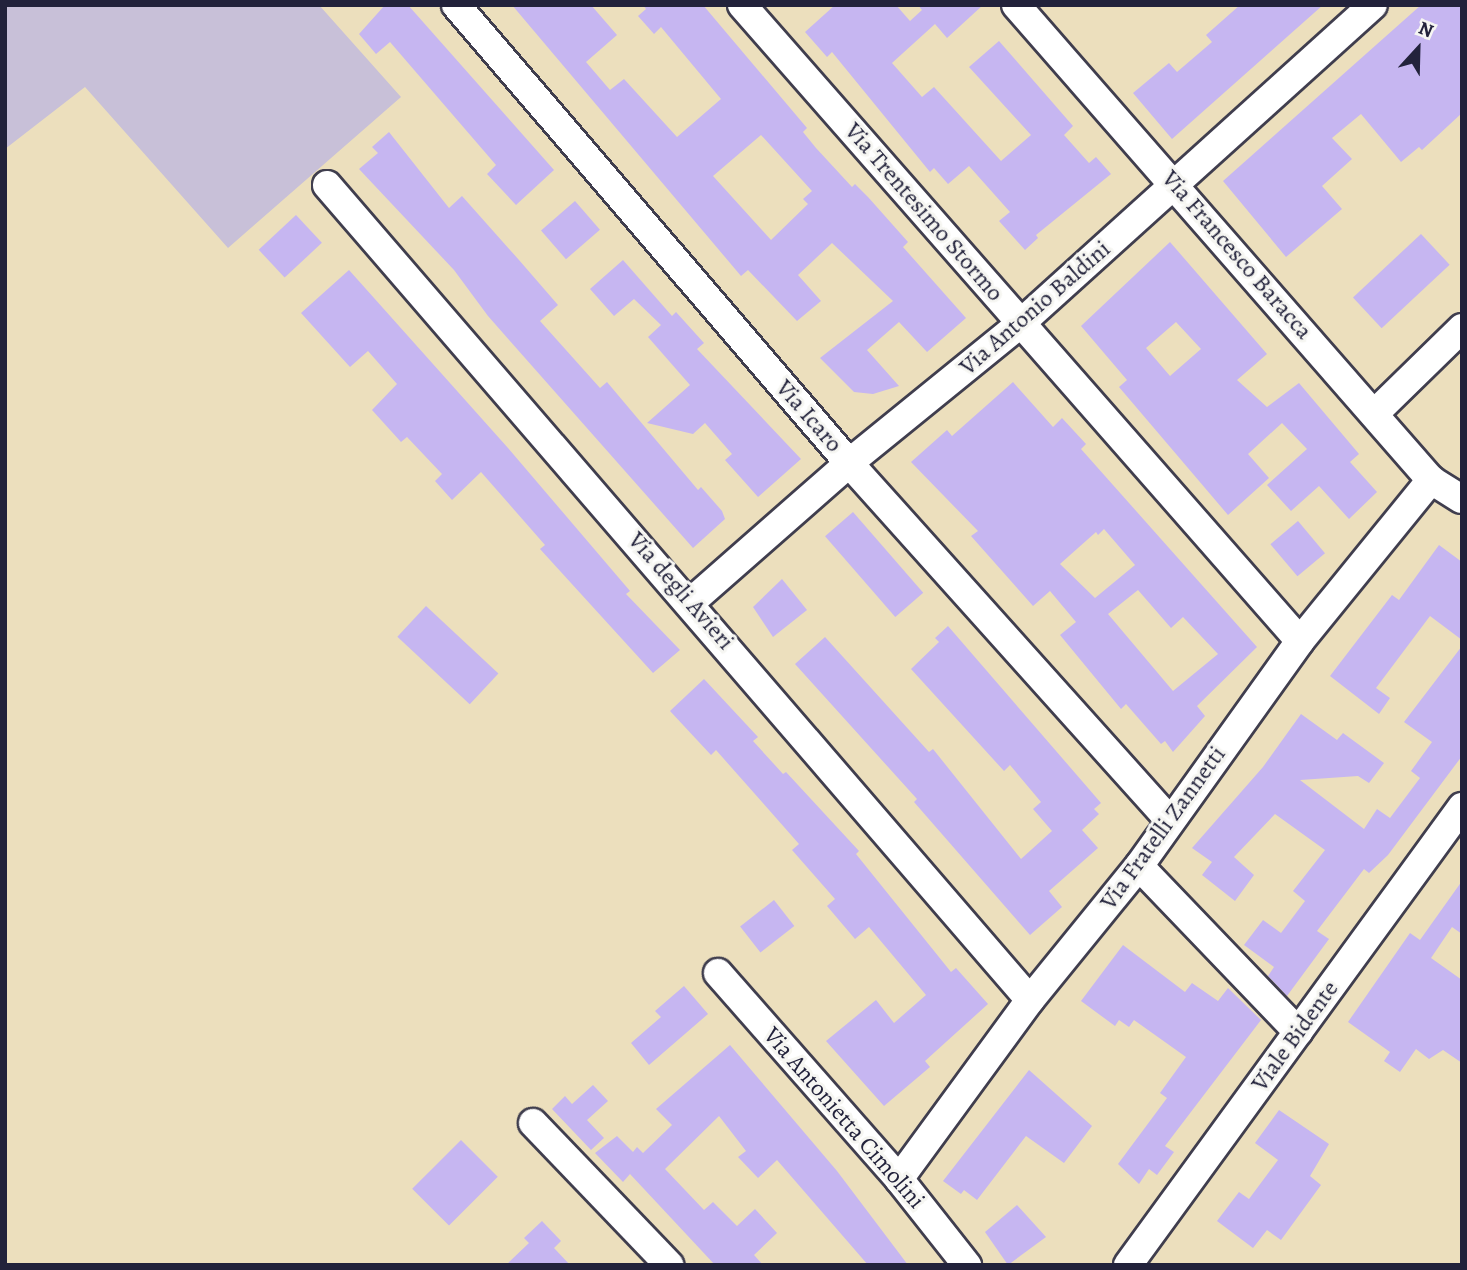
<!DOCTYPE html>
<style>
body{margin:0}
#map{position:relative;width:1467px;height:1270px;overflow:hidden;background:#ecdfbd;font-family:Alegreya,serif}
div>[style]{position:absolute}
[style*='--x']{left:calc(var(--x)*1px);top:calc(var(--y)*1px);width:calc(var(--w)*1px);rotate:calc(var(--a)*1deg)}
.industrial>*{inset:0;background:#c8c0d8}
.building>*{inset:0;background:#c6b6f1;transform-origin:0 0}
.roads{filter:drop-shadow(2px 0 #403e4e) drop-shadow(-2px 0 #403e4e) drop-shadow(0 2px #403e4e) drop-shadow(0 -2px #403e4e)}
.minor>*{height:28px;margin:-14px;padding:0 14px;transform-origin:14px;border-radius:14px;background:#fff}
span{translate:-50% -50%;white-space:nowrap;text-align:center;line-height:1.15;-webkit-text-stroke:6px #f6f6f2;paint-order:stroke}
.street-label{font-size:24px;color:#22223b}
.frame{position:absolute;inset:0;border:7px solid #22223b;pointer-events:none}
.north{position:absolute;left:1383px;top:14px;width:70px;height:70px;-webkit-text-stroke:5px #f6f6f2;paint-order:stroke;rotate:22deg;font-size:19px;font-weight:700;line-height:28px;text-align:center;color:#22223b}
.north::after{content:'';display:block;margin:auto;width:24px;height:32px;background:#22223b;clip-path:polygon(50% 0,100% 100%,50% 72%,0 100%)}
</style>
<div id="map">
<div class="industrial">
<i style="clip-path:polygon(5px 5px,319px 5px,401px 97px,228px 248px,85px 87px,5px 149px)"></i>
</div>
<div class="building">
<i style="clip-path:polygon(385px 5px,408px 5px,554px 170px,516px 205px,487px 174px,496px 165px,390px 42px,376px 54px,359px 34px)"></i>
<i style="clip-path:polygon(evenodd,512px 5px,591px 5px,617px 35px,586px 62px,610px 90px,624px 79px,677px 137px,721px 99px,661px 27px,654px 34px,638px 16px,646px 9px,643px 5px,703px 5px,807px 128px,803px 132px,816px 148px,852px 187px,855px 184px,868px 197px,908px 242px,903px 247px,966px 318px,927px 352px,899px 322px,867px 350px,899px 386px,873px 394px,854px 392px,820px 358px,893px 301px,832px 243px,798px 275px,821px 301px,797px 321px,748px 270px,741px 276px,512px 5px,761px 135px,812px 191px,803px 199px,808px 204px,771px 240px,713px 176px,761px 135px)"></i>
<i style="clip-path:polygon(835px 5px,896px 5px,910px 21px,922px 10px,918px 5px,983px 5px,947px 38px,935px 24px,892px 63px,922px 97px,934px 87px,1001px 161px,1031px 135px,969px 67px,999px 41px,1073px 126px,1064px 135px,1089px 163px,1096px 157px,1111px 174px,1036px 235px,1038px 238px,1025px 250px,999px 221px,1010px 212px,969px 166px,948px 184px,934px 168px,930px 172px,832px 52px,827px 57px,805px 32px)"></i>
<i style="clip-path:polygon(1240px 5px,1323px 5px,1172px 139px,1133px 93px,1169px 63px,1177px 72px,1212px 42px,1206px 35px)"></i>
<i style="clip-path:polygon(1421px 5px,1462px 5px,1462px 113px,1422px 150px,1419px 147px,1401px 162px,1361px 114px,1332px 138px,1352px 159px,1322px 186px,1342px 209px,1286px 257px,1223px 181px)"></i>
<i style="clip-path:polygon(389px 132px,449px 208px,462px 196px,519px 260px,558px 305px,540px 321px,600px 388px,607px 382px,698px 490px,701px 487px,722px 511px,725px 519px,693px 548px,488px 316px,454px 270px,359px 169px,378px 153px,372px 147px)"></i>
<i style="left:575px;top:201px;width:38px;height:45px;rotate:49deg"></i>
<i style="left:296px;top:215px;width:38px;height:51px;rotate:47deg"></i>
<i style="left:1421px;top:234px;width:42px;height:93px;rotate:47deg"></i>
<i style="clip-path:polygon(evenodd,1170px 242px,1267px 354px,1237px 380px,1267px 407px,1299px 383px,1359px 454px,1350px 462px,1377px 492px,1349px 519px,1319px 486px,1291px 511px,1267px 485px,1307px 449px,1282px 423px,1248px 454px,1269px 478px,1228px 515px,1119px 387px,1127px 380px,1081px 326px,1170px 242px,1176px 322px,1201px 349px,1170px 376px,1146px 348px,1176px 322px)"></i>
<i style="clip-path:polygon(623px 260px,672px 316px,676px 312px,704px 343px,697px 349px,801px 459px,758px 497px,725px 460px,732px 454px,705px 423px,693px 434px,647px 423px,690px 385px,648px 337px,661px 325px,634px 299px,614px 316px,590px 289px)"></i>
<i style="clip-path:polygon(349px 270px,508px 448px,630px 591px,626px 594px,680px 650px,653px 673px,540px 549px,545px 545px,481px 472px,452px 500px,435px 481px,442px 474px,407px 437px,401px 442px,372px 410px,397px 384px,368px 351px,350px 367px,301px 313px)"></i>
<i style="clip-path:polygon(evenodd,1013px 382px,1053px 427px,1062px 418px,1086px 444px,1081px 449px,1257px 647px,1197px 706px,1205px 716px,1173px 752px,1165px 741px,1161px 744px,1126px 704px,1121px 709px,1060px 635px,1076px 622px,1050px 591px,1033px 606px,971px 536px,978px 531px,911px 462px,947px 430px,952px 436px,1013px 382px,1104px 529px,1135px 565px,1095px 598px,1060px 564px,1096px 532px,1098px 535px,1104px 529px,1013px 382px,1138px 590px,1171px 628px,1183px 617px,1218px 654px,1173px 691px,1108px 614px,1138px 590px)"></i>
<i style="left:853px;top:512px;width:107px;height:37px;rotate:49deg"></i>
<i style="left:1298px;top:521px;width:42px;height:36px;rotate:50deg"></i>
<i style="clip-path:polygon(1439px 545px,1462px 562px,1462px 640px,1430px 616px,1376px 688px,1390px 698px,1379px 714px,1330px 676px,1392px 595px,1399px 600px)"></i>
<i style="clip-path:polygon(782px 579px,807px 610px,773px 637px,753px 607px)"></i>
<i style="left:426px;top:606px;width:99px;height:42px;rotate:43deg"></i>
<i style="clip-path:polygon(948px 626px,1101px 803px,1094px 809px,1099px 814px,1082px 830px,1098px 848px,1049px 891px,1062px 907px,1030px 935px,914px 802px,917px 799px,795px 664px,825px 637px,929px 752px,933px 749px,1021px 859px,1052px 831px,1033px 809px,1041px 802px,1010px 765px,1004px 771px,911px 669px,939px 642px,935px 638px)"></i>
<i style="clip-path:polygon(1462px 646px,1462px 756px,1388px 855px,1369px 873px,1364px 869px,1317px 931px,1329px 939px,1287px 996px,1268px 976px,1274px 967px,1244px 945px,1263px 920px,1281px 933px,1305px 901px,1293px 891px,1325px 850px,1275px 814px,1234px 857px,1254px 875px,1235px 901px,1202px 875px,1212px 862px,1192px 848px,1263px 767px,1301px 714px,1337px 740px,1343px 733px,1384px 763px,1369px 783px,1358px 776px,1300px 780px,1364px 829px,1377px 809px,1390px 818px,1420px 778px,1411px 771px,1432px 742px,1404px 722px)"></i>
<i style="clip-path:polygon(704px 679px,758px 737px,753px 741px,783px 774px,786px 772px,859px 851px,856px 854px,951px 972px,956px 968px,988px 1004px,925px 1061px,930px 1067px,884px 1106px,826px 1041px,876px 1000px,894px 1023px,926px 995px,869px 927px,855px 939px,827px 906px,835px 899px,792px 850px,799px 844px,716px 750px,711px 755px,670px 711px)"></i>
<i style="clip-path:polygon(1462px 881px,1462px 934px,1452px 927px,1431px 958px,1462px 980px,1462px 1063px,1443px 1050px,1429px 1059px,1416px 1049px,1400px 1072px,1384px 1061px,1390px 1052px,1348px 1022px,1410px 933px,1420px 940px)"></i>
<i style="left:774px;top:900px;width:33px;height:43px;rotate:52deg"></i>
<i style="clip-path:polygon(1123px 945px,1185px 992px,1192px 983px,1218px 1001px,1228px 988px,1261px 1020px,1165px 1146px,1174px 1152px,1157px 1175px,1149px 1169px,1139px 1184px,1118px 1164px,1167px 1098px,1160px 1093px,1186px 1057px,1134px 1020px,1129px 1027px,1119px 1020px,1115px 1026px,1081px 1001px)"></i>
<i style="clip-path:polygon(684px 986px,708px 1014px,649px 1065px,631px 1043px,661px 1017px,655px 1011px)"></i>
<i style="clip-path:polygon(730px 1045px,837px 1171px,908px 1265px,868px 1265px,777px 1160px,758px 1178px,738px 1157px,746px 1151px,719px 1116px,665px 1169px,704px 1210px,713px 1202px,737px 1226px,755px 1209px,777px 1233px,754px 1255px,763px 1265px,715px 1265px,630px 1174px,623px 1182px,595px 1153px,617px 1136px,633px 1152px,637px 1147px,643px 1153px,672px 1125px,656px 1109px)"></i>
<i style="clip-path:polygon(1029px 1070px,1092px 1126px,1064px 1163px,1026px 1136px,977px 1200px,964px 1190px,961px 1194px,943px 1181px)"></i>
<i style="clip-path:polygon(593px 1085px,608px 1101px,587px 1120px,604px 1138px,591px 1150px,552px 1109px,565px 1096px,572px 1104px)"></i>
<i style="clip-path:polygon(1279px 1110px,1329px 1144px,1310px 1176px,1321px 1185px,1281px 1240px,1267px 1230px,1253px 1248px,1217px 1221px,1239px 1192px,1249px 1199px,1278px 1160px,1255px 1143px)"></i>
<i style="left:461px;top:1140px;width:52px;height:69px;rotate:45deg"></i>
<i style="clip-path:polygon(1017px 1205px,1046px 1237px,1008px 1265px,985px 1232px)"></i>
<i style="clip-path:polygon(542px 1221px,561px 1241px,554px 1248px,570px 1265px,506px 1265px,529px 1243px,524px 1238px)"></i>
</div>
<div class="roads">
<div class="minor">
<i style="--x:456;--y:5;--w:604;--a:49.37"></i>
<i style="--x:849;--y:463;--w:481;--a:48.1"></i>
<i style="--x:742;--y:5;--w:846;--a:48.74"></i>
<i style="--x:1016;--y:5;--w:631;--a:48.86"></i>
<i style="--x:1431;--y:480;--w:36;--a:32"></i>
<i style="--x:327;--y:185;--w:1076;--a:49.22"></i>
<i style="--x:1374;--y:414;--w:123;--a:-44.3"></i>
<i style="--x:691;--y:602;--w:210;--a:-41.3"></i>
<i style="--x:849;--y:463;--w:222;--a:-39.1"></i>
<i style="--x:1021;--y:323;--w:474;--a:-42.1"></i>
<i style="--x:1139;--y:866;--w:230;--a:46.2"></i>
<i style="--x:718;--y:973;--w:274;--a:48.7"></i>
<i style="--x:899;--y:1179;--w:110;--a:51.7"></i>
<i style="--x:533;--y:1123;--w:197;--a:46.2"></i>
<i style="--x:899;--y:1179;--w:222;--a:-53.8"></i>
<i style="--x:1030;--y:1000;--w:173;--a:-50.9"></i>
<i style="--x:1139;--y:866;--w:277;--a:-54.4"></i>
<i style="--x:1300;--y:641;--w:208;--a:-50.9"></i>
<i style="--x:1128;--y:1265;--w:567;--a:-53.9"></i>
</div>
</div>
<div class="street-label">
<span style="left:924px;top:212px;rotate:49deg">Via Trentesimo Stormo</span>
<span style="left:1237px;top:255px;rotate:49deg">Via Francesco Baracca</span>
<span style="left:1035px;top:308px;rotate:-41deg">Via Antonio Baldini</span>
<span style="left:809px;top:416px;rotate:49deg">Via Icaro</span>
<span style="left:681px;top:591px;rotate:49deg">Via degli Avieri</span>
<span style="left:1163px;top:828px;rotate:-54deg">Via Fratelli Zannetti</span>
<span style="left:1295px;top:1036px;rotate:-54deg">Viale Bidente</span>
<span style="left:844px;top:1118px;rotate:49deg">Via Antonietta Cimolini</span>
</div>
<div class="frame"></div>
<div class="north">N</div>
</div>
